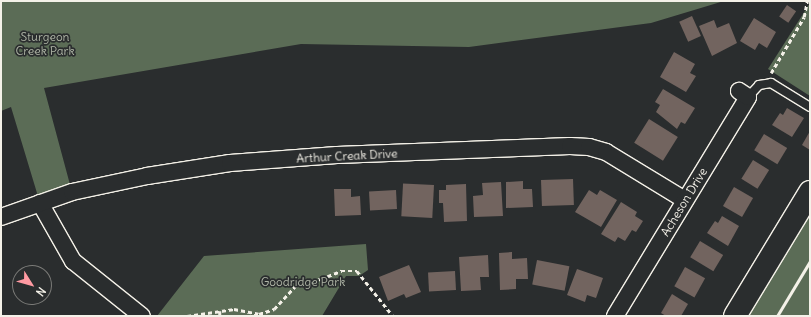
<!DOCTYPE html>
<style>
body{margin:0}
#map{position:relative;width:811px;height:317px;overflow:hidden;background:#2a2d2e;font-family:Delius,sans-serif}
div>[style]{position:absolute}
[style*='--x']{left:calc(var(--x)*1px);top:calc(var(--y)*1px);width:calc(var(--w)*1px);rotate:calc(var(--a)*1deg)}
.green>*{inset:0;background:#5b6c56}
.building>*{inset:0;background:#72645f;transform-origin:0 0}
.path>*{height:2.5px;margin-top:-1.25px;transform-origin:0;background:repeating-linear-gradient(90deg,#f4f1e8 0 4px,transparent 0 7px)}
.roads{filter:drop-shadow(1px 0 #f4f1e8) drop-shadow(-1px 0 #f4f1e8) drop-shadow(0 1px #f4f1e8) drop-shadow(0 -1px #f4f1e8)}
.service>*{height:8px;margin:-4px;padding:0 4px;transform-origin:4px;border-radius:4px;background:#2a2d2e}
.minor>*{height:16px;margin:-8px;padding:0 8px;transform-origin:8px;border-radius:8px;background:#2a2d2e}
.secondary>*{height:22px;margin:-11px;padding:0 11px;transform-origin:11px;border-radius:11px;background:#2a2d2e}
.rail>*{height:3px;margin:-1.5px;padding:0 1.5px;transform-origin:1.5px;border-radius:1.5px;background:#f4f1e8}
span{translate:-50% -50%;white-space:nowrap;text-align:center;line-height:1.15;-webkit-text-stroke:3.5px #2a2d2e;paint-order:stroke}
.park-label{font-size:12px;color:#afb5a6}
.street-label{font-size:12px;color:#f4f1e8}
.frame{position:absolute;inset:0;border:2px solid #f4f1e8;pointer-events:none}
.north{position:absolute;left:12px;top:265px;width:40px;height:40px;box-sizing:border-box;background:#2a2d2e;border:1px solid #7b7b78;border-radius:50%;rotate:127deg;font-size:11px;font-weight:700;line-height:16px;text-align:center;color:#f4f1e8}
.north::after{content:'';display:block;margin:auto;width:14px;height:18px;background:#ff9aa2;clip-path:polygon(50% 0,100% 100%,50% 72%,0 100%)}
</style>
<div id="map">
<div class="green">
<i style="clip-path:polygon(1px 1px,724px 1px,651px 23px,469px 47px,301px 44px,44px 88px,72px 192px,40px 203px,11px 107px,1px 111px)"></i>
<i style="clip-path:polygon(810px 3px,810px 96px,768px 69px)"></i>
<i style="clip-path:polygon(810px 192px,810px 316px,735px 316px)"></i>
<i style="clip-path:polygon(366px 244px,368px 270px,359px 276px,346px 276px,322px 316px,157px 316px,204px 256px)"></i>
</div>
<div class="building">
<i style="left:787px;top:5px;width:11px;height:14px;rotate:34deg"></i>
<i style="left:692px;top:16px;width:22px;height:14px;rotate:66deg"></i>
<i style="clip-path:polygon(754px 18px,776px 32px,767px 48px,759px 43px,755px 50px,740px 41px)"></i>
<i style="clip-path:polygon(714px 20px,717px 28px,729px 23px,737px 43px,712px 56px,699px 26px)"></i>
<i style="clip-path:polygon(674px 52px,695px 64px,690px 73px,696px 76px,686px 92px,660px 77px)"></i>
<i style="clip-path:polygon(663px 89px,695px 108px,685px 124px,681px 122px,677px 129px,656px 112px,660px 105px,655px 102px)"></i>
<i style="clip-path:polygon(787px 108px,804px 118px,792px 137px,772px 125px,780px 113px,783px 115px)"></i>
<i style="left:649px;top:119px;width:34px;height:28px;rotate:32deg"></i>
<i style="clip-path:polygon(810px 131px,810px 150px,802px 145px)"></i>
<i style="left:764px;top:134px;width:27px;height:19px;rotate:31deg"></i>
<i style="left:753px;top:160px;width:19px;height:22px;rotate:32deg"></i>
<i style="left:573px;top:179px;width:26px;height:32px;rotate:88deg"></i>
<i style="clip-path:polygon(523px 181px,523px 189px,532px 189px,533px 207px,506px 208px,506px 182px)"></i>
<i style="clip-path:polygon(501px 182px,503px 216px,474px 217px,473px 196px,483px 195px,482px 183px)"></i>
<i style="clip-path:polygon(466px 184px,467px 221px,444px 222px,443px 203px,439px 203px,439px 190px,446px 190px,446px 185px)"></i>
<i style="left:434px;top:185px;width:33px;height:31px;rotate:93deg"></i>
<i style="left:734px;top:187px;width:22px;height:22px;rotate:30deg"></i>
<i style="clip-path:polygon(334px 189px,351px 189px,351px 197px,360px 196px,361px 215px,335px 216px)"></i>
<i style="left:396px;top:190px;width:19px;height:27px;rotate:87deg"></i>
<i style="clip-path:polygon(589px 190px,597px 195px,600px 190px,617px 200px,601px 227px,575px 212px)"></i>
<i style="clip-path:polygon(621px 202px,637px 212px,635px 216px,643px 221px,636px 232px,632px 230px,625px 241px,618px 237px,615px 242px,601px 234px)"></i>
<i style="clip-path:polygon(722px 216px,739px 226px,728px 246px,707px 233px,715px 221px,718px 223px)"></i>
<i style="left:700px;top:241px;width:27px;height:19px;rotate:31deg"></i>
<i style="clip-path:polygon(512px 252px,512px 259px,527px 258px,528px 279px,516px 279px,516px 289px,500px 290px,499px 253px)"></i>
<i style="clip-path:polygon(488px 255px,489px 277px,480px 277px,481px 290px,461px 291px,459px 257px)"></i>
<i style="left:537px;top:260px;width:33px;height:25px;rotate:11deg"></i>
<i style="clip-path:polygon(409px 265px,421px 292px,406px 298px,404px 294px,388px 301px,379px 277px)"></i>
<i style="left:685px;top:267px;width:23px;height:22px;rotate:29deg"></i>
<i style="clip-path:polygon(577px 269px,603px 278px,596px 298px,587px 295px,585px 302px,567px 295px)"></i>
<i style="left:455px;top:271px;width:19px;height:27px;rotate:87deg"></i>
<i style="clip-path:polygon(672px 294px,688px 304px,681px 316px,666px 316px,661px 313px)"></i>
</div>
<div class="path">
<i style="--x:771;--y:73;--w:65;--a:-59.5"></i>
<i style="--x:804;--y:17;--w:16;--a:-79"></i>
<i style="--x:220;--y:311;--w:5;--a:90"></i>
<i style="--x:187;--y:316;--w:48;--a:-8.5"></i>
<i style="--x:234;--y:309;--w:25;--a:11"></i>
<i style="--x:259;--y:314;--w:16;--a:-18"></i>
<i style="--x:274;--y:309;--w:35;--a:-47"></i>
<i style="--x:298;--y:283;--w:23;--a:-10"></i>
<i style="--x:321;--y:279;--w:22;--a:-22"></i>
<i style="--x:341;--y:271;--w:16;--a:0"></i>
<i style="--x:357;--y:271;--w:58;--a:51.3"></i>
</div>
<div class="roads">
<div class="service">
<i style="--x:748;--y:97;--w:16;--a:-47"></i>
<i style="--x:759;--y:85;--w:12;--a:-9"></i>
<i style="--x:771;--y:83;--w:46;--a:31.6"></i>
</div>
<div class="minor">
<i style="--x:40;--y:203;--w:67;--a:60.4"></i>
<i style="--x:73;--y:261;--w:88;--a:38.6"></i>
<i style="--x:1;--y:217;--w:75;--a:-19.4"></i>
<i style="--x:72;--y:192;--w:77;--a:-12"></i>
<i style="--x:147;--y:176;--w:84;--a:-8.9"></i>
<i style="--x:230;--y:163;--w:107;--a:-4.3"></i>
<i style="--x:337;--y:155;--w:233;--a:-2.2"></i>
<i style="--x:570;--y:146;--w:19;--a:3"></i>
<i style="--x:589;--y:147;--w:18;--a:16"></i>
<i style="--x:606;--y:152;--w:92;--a:31.3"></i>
<i style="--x:615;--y:316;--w:256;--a:-58.7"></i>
<i style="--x:748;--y:97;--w:11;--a:-146"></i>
</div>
<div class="secondary">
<i style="--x:735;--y:316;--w:145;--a:-58.8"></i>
</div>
</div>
<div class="rail">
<i style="--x:777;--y:316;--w:64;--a:-59"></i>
</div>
<div class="park-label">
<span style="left:45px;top:44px">Sturgeon<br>Creek Park</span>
<span style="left:303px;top:282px">Goodridge Park</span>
</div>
<div class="street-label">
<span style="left:347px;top:156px;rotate:-3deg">Arthur Creak Drive</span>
<span style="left:684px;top:202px;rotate:-59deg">Acheson Drive</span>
</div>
<div class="frame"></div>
<div class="north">N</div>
</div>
